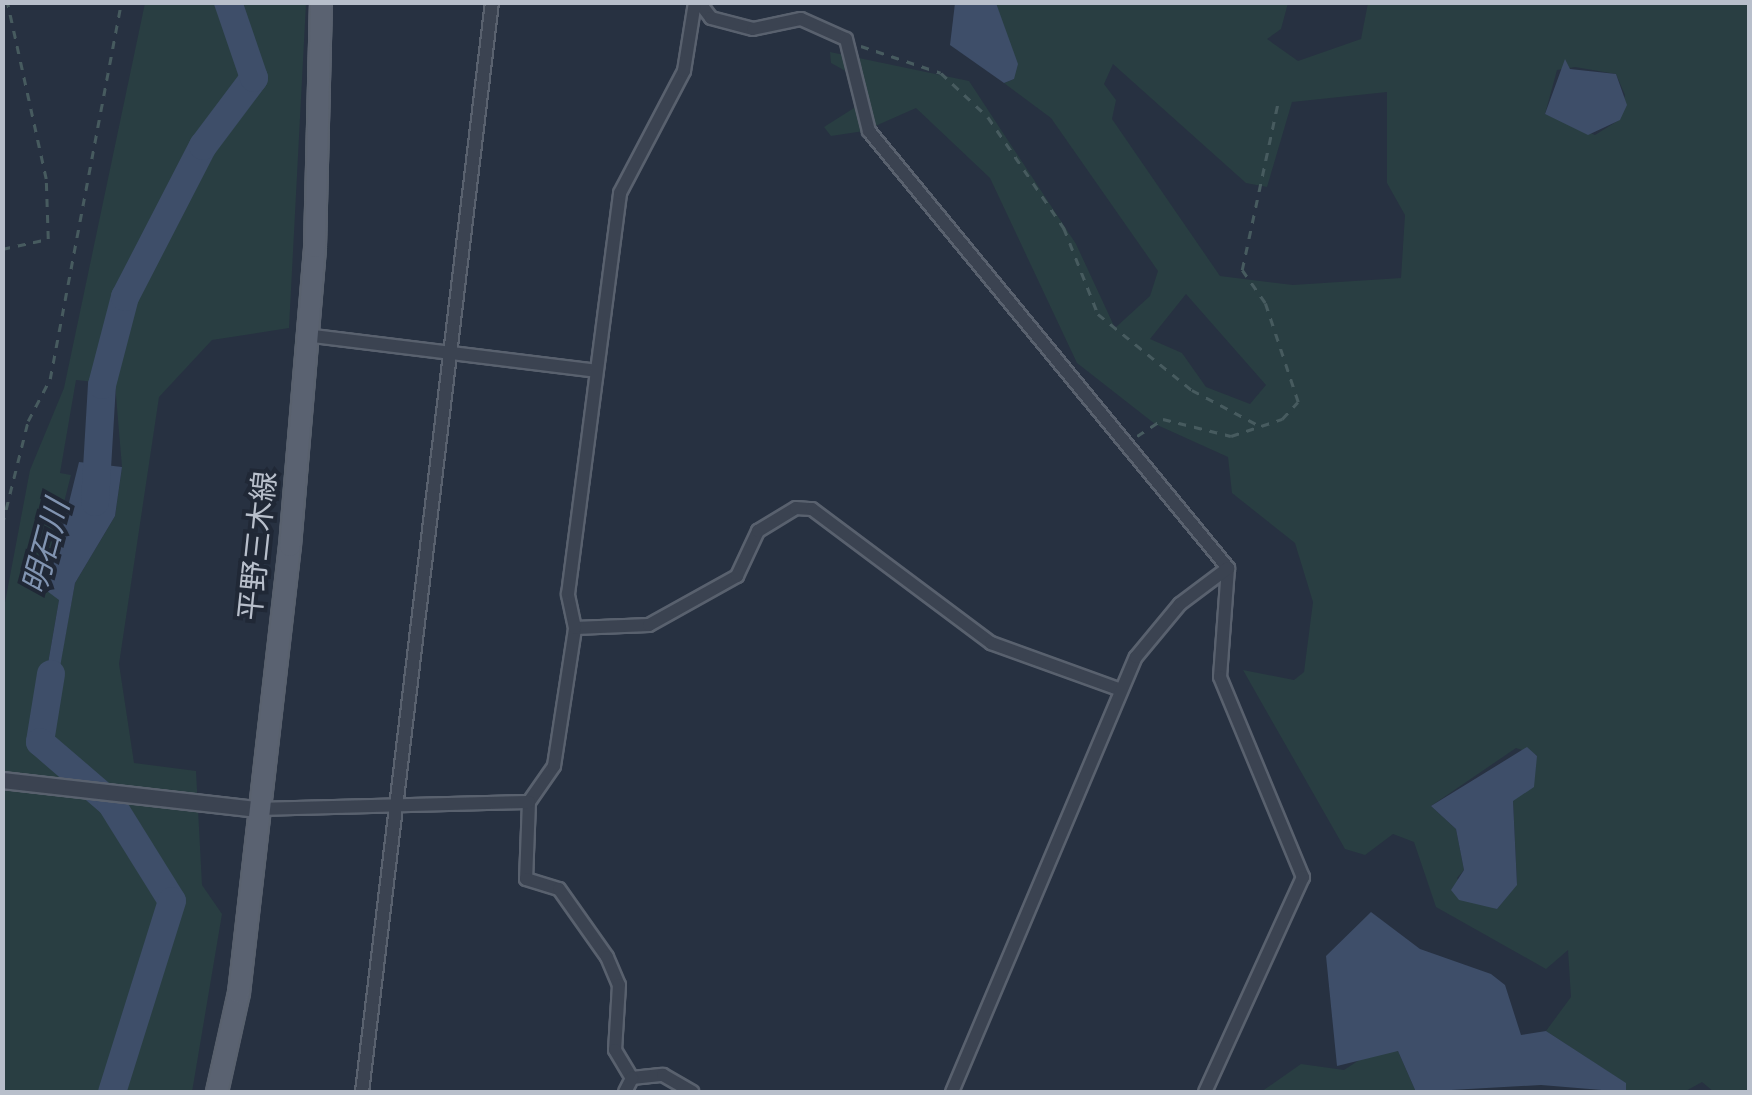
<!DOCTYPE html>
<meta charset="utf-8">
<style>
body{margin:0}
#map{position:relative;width:1752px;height:1095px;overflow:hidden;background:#273141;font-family:"Roboto Condensed","Noto Sans JP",sans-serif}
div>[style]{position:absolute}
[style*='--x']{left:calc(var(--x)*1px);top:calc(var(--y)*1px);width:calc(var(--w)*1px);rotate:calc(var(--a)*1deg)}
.green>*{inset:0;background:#293e42}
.water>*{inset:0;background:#3e4e69}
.river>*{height:28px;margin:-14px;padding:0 14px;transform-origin:14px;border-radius:14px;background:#3e4e69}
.path>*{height:2.5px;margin-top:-1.25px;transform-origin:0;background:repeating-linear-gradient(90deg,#475b5f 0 8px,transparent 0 16px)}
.roads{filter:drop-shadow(2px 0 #59616e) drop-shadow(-2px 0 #59616e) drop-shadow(0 2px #59616e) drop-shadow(0 -2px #59616e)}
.minor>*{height:12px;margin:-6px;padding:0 6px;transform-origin:6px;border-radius:6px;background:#3b4351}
.tertiary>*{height:15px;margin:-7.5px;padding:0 7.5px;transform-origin:7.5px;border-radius:7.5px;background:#3b4351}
.primary>*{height:20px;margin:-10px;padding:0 10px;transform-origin:10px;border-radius:10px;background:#5a6271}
span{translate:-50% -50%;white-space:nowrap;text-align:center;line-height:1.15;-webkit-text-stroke:8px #202836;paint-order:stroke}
.street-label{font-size:30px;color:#b8bfcb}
.water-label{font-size:32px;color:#8194b1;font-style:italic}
.frame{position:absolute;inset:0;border:5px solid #b8bfcb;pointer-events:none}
</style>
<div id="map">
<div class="green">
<i style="clip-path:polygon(evenodd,145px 3px,306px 3px,289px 328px,212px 340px,159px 397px,119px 664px,134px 763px,196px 771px,202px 885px,222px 914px,192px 1092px,3px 1092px,3px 613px,30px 470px,64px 388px,145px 3px,76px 380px,115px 384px,122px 467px,115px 516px,75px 583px,51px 712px,40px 710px,59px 600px,45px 577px,71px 475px,60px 473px,76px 380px)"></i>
<i style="clip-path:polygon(evenodd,996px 3px,1288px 3px,1281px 29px,1267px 39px,1298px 61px,1361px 39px,1368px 3px,1749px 3px,1749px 1091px,1714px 1092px,1702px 1082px,1684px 1092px,1626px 1092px,1625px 1083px,1546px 1031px,1571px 997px,1568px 950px,1546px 969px,1436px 907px,1414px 842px,1393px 834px,1365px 855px,1345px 849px,1243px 670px,1294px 680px,1304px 672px,1313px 602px,1295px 543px,1232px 493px,1228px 457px,1155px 424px,1077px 363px,990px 178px,916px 108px,864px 131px,831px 136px,824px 127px,854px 108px,855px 96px,851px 74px,831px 63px,830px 52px,969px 81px,1076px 244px,1115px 328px,1150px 296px,1158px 271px,1051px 118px,1004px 83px,1014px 79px,996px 3px,1113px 64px,1246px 183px,1267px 187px,1292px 102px,1387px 92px,1387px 183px,1405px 215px,1401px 278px,1293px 285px,1220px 276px,1112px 119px,1116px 100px,1104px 84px,1113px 64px,996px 3px,1575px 67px,1616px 74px,1625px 95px,1619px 120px,1595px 135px,1545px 114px,1557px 70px,1575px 67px,996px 3px,1186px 294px,1266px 385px,1250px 404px,1206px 387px,1182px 353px,1150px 339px,1186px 294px,996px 3px,1516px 748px,1537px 755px,1513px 800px,1517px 884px,1497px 909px,1468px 897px,1457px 878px,1464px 870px,1456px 829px,1431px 806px,1516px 748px)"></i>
<i style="clip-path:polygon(1398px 1051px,1416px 1092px,1261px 1092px,1301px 1064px,1344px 1070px,1370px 1053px)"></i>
</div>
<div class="water">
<i style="clip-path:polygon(955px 3px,996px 3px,1018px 64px,1014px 79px,1004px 83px,950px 45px)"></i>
<i style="clip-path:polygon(1565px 59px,1570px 69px,1616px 74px,1627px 105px,1620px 120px,1588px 135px,1545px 114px)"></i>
<i style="clip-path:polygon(79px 462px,122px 467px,115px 516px,75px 583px,52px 712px,40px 710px,59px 600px,47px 591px)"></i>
<i style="clip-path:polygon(1527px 747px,1537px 756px,1534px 787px,1513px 801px,1517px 885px,1497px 909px,1459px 900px,1451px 890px,1464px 870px,1456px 829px,1431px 806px)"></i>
<i style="clip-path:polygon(1371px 912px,1420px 949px,1491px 974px,1505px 985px,1521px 1035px,1546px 1031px,1626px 1083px,1626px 1092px,1541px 1085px,1416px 1092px,1398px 1051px,1337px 1066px,1326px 956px)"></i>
</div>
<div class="river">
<i style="--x:95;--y:502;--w:117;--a:-86.6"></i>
<i style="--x:102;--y:385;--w:91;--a:-75.4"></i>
<i style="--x:125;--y:297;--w:170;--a:-62.7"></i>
<i style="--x:203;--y:146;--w:85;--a:-53.1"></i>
<i style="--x:254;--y:78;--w:80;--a:-108.9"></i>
<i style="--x:51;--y:674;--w:69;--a:99.2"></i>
<i style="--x:40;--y:742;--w:94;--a:40.7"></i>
<i style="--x:111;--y:803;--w:115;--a:58.1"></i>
<i style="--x:172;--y:901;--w:200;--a:107.4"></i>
</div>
<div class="path">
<i style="--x:861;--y:46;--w:84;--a:18.6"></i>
<i style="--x:941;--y:73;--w:64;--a:43.1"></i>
<i style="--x:988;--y:117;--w:135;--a:55.6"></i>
<i style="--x:1064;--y:228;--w:92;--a:68.4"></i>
<i style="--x:1098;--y:314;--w:121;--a:39"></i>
<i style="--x:1192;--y:390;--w:75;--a:27.9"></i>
<i style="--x:2;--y:249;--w:47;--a:-12.3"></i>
<i style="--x:48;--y:239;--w:60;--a:-91.9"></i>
<i style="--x:46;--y:179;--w:181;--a:-102.4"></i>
<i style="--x:1137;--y:436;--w:31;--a:-33"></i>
<i style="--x:1163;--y:419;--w:70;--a:14"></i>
<i style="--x:1231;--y:436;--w:54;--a:-18.4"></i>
<i style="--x:1282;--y:419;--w:23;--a:-47"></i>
<i style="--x:1298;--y:402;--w:104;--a:-108.4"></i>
<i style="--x:1265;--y:303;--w:40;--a:-124.9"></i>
<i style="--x:1242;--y:270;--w:172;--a:-77.9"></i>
<i style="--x:2;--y:525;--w:107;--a:-76"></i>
<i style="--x:28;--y:421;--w:47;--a:-62.4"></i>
<i style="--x:50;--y:379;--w:384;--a:-79.3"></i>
</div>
<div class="roads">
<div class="minor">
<i style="--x:699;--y:2;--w:20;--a:53"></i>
<i style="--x:711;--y:18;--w:43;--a:14.7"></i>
<i style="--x:753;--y:29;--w:49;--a:-11.8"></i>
<i style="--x:801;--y:19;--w:49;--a:24"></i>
<i style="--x:846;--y:39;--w:95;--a:76"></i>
<i style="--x:869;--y:131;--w:566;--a:50.6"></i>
<i style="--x:1228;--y:568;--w:109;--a:94.2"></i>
<i style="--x:1220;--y:677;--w:217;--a:67.5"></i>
<i style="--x:1303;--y:877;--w:236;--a:114.5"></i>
<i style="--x:305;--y:335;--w:289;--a:7"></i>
<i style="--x:575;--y:628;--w:74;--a:-2.3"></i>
<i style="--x:649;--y:625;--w:101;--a:-29.1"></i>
<i style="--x:737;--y:576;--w:50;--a:-65"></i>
<i style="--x:758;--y:531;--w:44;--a:-31.2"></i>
<i style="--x:796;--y:508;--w:16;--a:4"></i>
<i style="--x:812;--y:509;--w:224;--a:36.8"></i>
<i style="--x:991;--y:643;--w:138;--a:19.9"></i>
<i style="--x:529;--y:802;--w:44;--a:-55.2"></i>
<i style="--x:554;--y:766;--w:140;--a:-81.3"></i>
<i style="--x:575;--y:628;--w:35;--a:-102"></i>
<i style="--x:568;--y:594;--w:404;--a:-82.6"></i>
<i style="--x:620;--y:193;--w:138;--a:-62.3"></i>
<i style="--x:684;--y:71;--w:70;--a:-80.9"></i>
<i style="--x:529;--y:802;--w:77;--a:92.2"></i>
<i style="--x:526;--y:879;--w:34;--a:17"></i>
<i style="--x:559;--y:889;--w:83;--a:54.8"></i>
<i style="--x:607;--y:957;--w:30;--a:67"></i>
<i style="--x:619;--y:985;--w:65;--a:93.5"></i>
<i style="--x:615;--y:1050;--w:33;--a:59"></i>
<i style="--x:257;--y:809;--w:272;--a:-1.5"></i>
<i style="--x:632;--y:1078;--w:31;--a:-6"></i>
<i style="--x:663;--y:1075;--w:34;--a:30"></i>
<i style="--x:362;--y:1092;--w:1098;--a:-83.2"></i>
<i style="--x:625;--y:1092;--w:16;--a:-63"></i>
<i style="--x:952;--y:1092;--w:472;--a:-67.1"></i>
<i style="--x:1136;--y:657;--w:69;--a:-50.3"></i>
<i style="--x:1180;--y:604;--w:60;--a:-36.9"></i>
</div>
<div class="tertiary">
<i style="--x:2;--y:780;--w:255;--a:6.5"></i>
</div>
<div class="primary">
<i style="--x:217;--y:1092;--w:101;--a:-77.5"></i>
<i style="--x:239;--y:993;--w:450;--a:-83.5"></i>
<i style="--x:290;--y:546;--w:300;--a:-85.2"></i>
<i style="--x:315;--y:247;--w:245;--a:-88.6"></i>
</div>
</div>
<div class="street-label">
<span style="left:258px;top:546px;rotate:-84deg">平野三木線</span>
</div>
<div class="water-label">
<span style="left:46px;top:547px;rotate:-75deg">明石川</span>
</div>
<div class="frame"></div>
</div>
